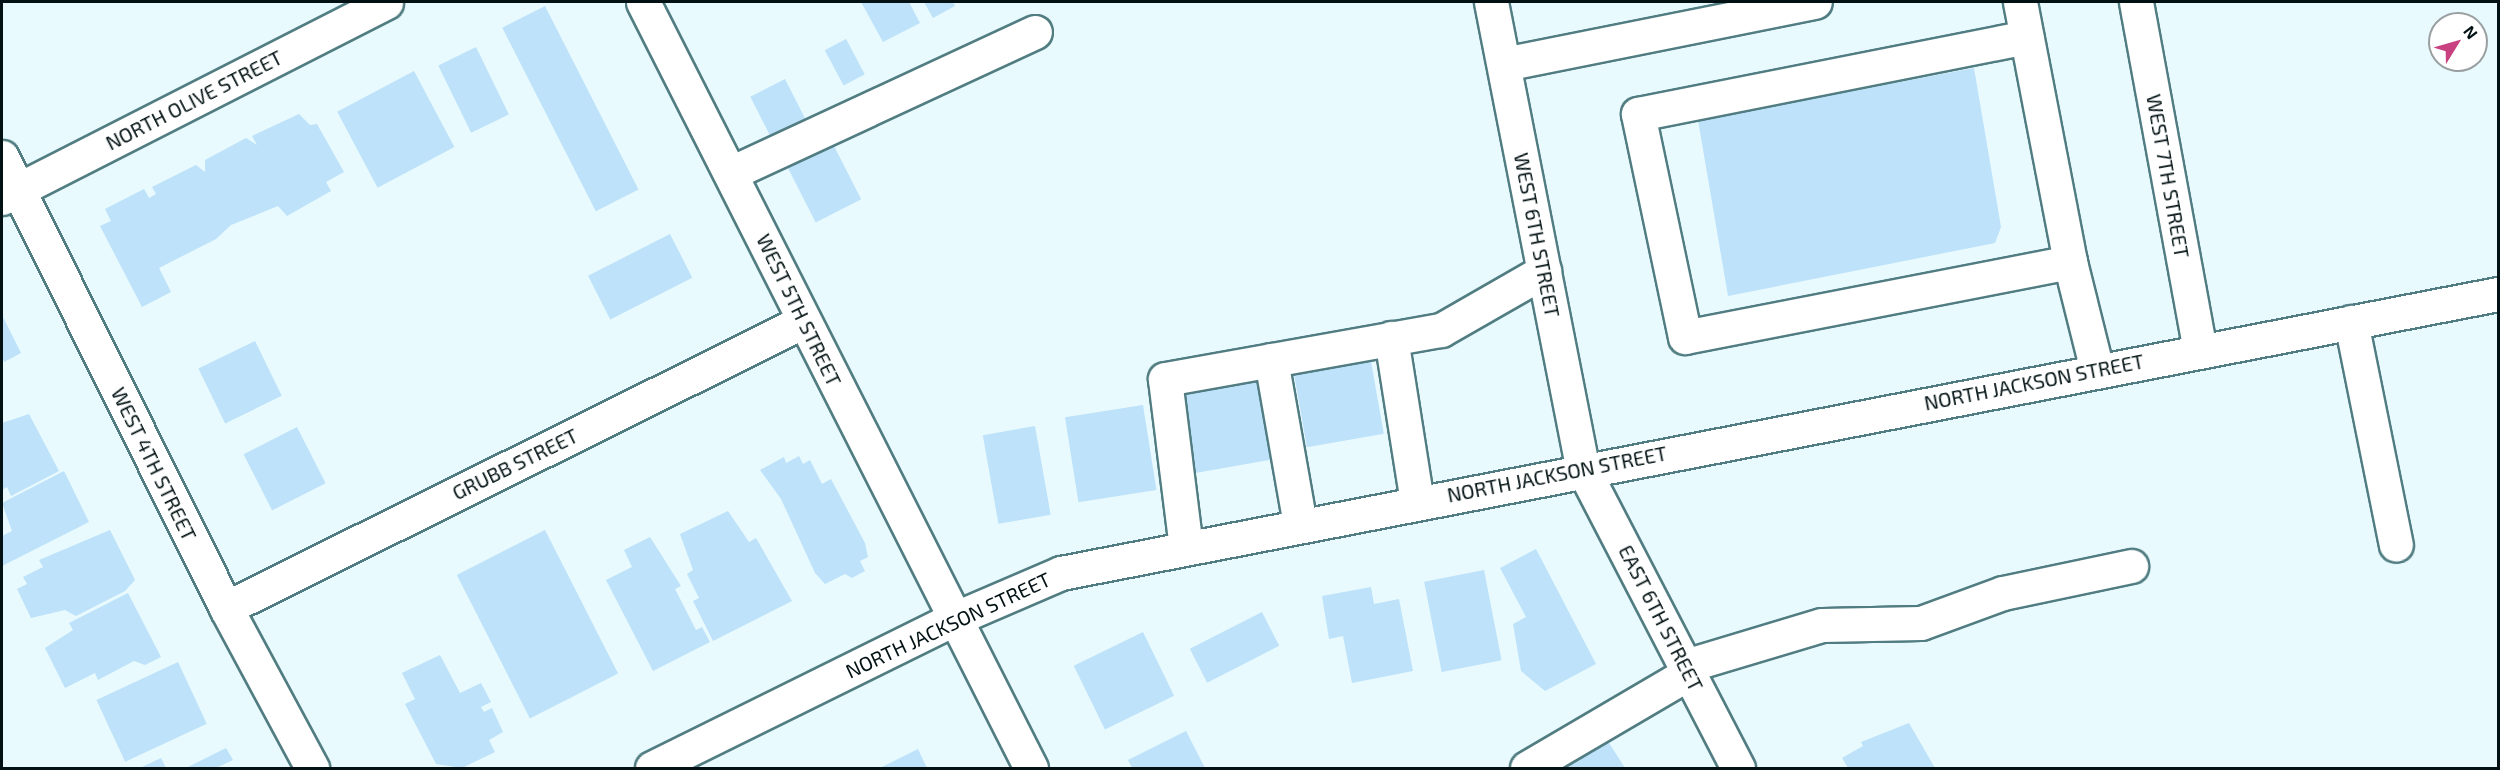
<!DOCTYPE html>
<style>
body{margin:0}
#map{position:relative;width:2500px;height:770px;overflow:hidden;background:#e8fafd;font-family:"Exo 2",sans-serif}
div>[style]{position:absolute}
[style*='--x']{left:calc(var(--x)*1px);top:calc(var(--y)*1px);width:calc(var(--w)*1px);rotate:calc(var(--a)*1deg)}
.building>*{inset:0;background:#bde2fa;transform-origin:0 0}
.roads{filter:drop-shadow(2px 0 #517d82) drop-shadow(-2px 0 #517d82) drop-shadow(0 2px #517d82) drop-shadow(0 -2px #517d82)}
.minor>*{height:33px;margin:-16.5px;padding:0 16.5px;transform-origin:16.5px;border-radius:16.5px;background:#fff}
span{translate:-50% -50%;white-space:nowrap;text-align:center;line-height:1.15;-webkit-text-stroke:4.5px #fff;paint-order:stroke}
.street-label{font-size:20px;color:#021113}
.frame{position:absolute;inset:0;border:3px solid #021113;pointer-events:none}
.north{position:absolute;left:2428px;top:12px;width:60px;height:60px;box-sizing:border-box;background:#fff;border:2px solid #9aa0a1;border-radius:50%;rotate:53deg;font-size:16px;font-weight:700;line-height:24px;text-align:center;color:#021113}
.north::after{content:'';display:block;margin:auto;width:21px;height:27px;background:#c84282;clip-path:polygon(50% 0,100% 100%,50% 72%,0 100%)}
</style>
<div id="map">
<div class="building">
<i style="clip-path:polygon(861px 2px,909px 2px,920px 23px,883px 42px)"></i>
<i style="clip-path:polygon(924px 2px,953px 2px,955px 6px,933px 18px)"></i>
<i style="left:545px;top:6px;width:206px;height:48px;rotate:63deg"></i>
<i style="left:846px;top:39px;width:40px;height:24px;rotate:62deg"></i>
<i style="left:476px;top:47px;width:75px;height:42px;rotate:64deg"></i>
<i style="clip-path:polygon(1974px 68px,2001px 227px,1995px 243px,1728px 296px,1698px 120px)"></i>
<i style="left:414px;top:71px;width:86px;height:87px;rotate:62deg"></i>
<i style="left:785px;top:79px;width:44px;height:39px;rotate:63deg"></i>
<i style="clip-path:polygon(299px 114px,310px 125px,317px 124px,344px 172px,326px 182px,331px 191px,287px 216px,278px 206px,231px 225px,216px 239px,159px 268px,171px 292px,142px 307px,100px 226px,111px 221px,105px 209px,144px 189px,149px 198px,156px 194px,152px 187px,196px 165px,205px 172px,205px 160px,246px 138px,257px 145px,252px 136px)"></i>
<i style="left:833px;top:144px;width:62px;height:51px;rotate:63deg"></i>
<i style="left:670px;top:234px;width:49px;height:92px;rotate:63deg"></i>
<i style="clip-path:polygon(2px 315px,21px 353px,4px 362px,2px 356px)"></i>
<i style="left:255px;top:341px;width:61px;height:63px;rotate:64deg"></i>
<i style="left:1369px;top:350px;width:85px;height:78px;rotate:80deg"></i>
<i style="left:1256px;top:376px;width:85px;height:78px;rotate:80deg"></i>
<i style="left:1143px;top:405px;width:86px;height:79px;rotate:81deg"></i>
<i style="clip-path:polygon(29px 414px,59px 471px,11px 496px,7px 487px,2px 490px,2px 423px)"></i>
<i style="left:1035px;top:426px;width:90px;height:53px;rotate:80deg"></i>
<i style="left:297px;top:427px;width:63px;height:60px;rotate:63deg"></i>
<i style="clip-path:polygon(799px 456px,803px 464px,810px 460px,822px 484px,831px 479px,865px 543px,868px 557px,860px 561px,865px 571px,852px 578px,845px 574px,825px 584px,815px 573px,781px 499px,760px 470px,784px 457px,786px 463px)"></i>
<i style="clip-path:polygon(64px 471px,89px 522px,2px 566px,2px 536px,12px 531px,2px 503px)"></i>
<i style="clip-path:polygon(728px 511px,749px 542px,756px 538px,792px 601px,713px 641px,693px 601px,699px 598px,687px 574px,693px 570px,680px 534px)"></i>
<i style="clip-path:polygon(110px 530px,135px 580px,125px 591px,76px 616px,65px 610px,31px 618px,17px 589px,27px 584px,23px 577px,43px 567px,39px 560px)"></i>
<i style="left:545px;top:530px;width:161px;height:99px;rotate:63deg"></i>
<i style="clip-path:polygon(650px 537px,681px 586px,675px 589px,696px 630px,702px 627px,710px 642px,653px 671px,606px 580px,632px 567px,624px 550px)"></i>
<i style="clip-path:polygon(1536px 549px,1596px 664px,1545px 691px,1521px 671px,1513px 624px,1526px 617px,1500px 568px)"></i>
<i style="left:1484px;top:570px;width:92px;height:61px;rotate:79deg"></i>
<i style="clip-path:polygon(1371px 587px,1374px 604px,1399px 599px,1413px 671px,1352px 683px,1343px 636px,1329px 639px,1322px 596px)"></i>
<i style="clip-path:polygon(128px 593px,161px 657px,145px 665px,134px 661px,98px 680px,95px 673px,65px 688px,45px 648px,73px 630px,69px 623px)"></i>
<i style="left:1262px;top:612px;width:38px;height:81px;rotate:63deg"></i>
<i style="left:1143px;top:632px;width:71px;height:77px;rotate:64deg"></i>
<i style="clip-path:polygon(440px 655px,460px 693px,481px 683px,491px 702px,481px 707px,484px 712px,492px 708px,503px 732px,489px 740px,495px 752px,462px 768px,436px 764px,405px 704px,415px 699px,402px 673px)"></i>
<i style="left:178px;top:662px;width:68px;height:90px;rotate:65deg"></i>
<i style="clip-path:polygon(1909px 723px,1935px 768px,1848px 768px,1842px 758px,1863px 746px,1861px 742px)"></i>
<i style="clip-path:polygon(1186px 731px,1205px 768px,1132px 768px,1128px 760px)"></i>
<i style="clip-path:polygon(1604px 735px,1625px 768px,1544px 768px)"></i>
<i style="clip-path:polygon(226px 748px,233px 760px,216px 768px,186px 768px)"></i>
<i style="clip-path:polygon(918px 749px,927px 768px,880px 768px)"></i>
<i style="clip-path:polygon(161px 758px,166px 768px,140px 768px)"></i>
</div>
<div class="roads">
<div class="minor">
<i style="--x:643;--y:2;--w:859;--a:63.14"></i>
<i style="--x:1491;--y:2;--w:476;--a:78.9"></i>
<i style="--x:1583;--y:469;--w:337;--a:62.6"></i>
<i style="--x:2020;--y:2;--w:265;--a:79.1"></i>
<i style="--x:2070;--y:262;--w:392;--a:169"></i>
<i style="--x:1685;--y:337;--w:228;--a:-101.9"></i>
<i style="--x:1638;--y:114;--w:396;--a:-11.2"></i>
<i style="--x:2136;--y:2;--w:354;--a:79.6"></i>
<i style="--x:1504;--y:64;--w:317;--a:-11.3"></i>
<i style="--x:2;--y:157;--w:504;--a:63.59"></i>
<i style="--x:226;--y:608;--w:182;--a:61.7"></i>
<i style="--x:731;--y:173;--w:335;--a:-24.9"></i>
<i style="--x:2;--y:198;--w:431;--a:-27"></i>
<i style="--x:2070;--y:262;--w:111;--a:76"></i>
<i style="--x:2351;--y:322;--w:227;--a:78.6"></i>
<i style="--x:1391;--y:338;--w:166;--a:81"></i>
<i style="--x:1271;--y:360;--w:168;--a:80"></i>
<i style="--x:1186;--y:548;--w:170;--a:-97.1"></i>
<i style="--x:1165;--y:379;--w:280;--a:-10.1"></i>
<i style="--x:1441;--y:330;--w:119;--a:-29.8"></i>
<i style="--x:226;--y:608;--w:645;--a:-26.41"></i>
<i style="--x:1685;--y:666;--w:143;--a:-16.7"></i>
<i style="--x:1822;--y:625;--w:99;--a:-1.2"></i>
<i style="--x:1921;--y:623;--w:87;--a:-20.1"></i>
<i style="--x:2003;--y:593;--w:131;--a:-11.9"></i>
<i style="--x:652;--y:768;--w:337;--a:-26.3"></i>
<i style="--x:954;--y:619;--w:116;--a:-23.3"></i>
<i style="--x:1061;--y:573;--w:1464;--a:-10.99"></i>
<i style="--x:1527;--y:768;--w:188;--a:-30.4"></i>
</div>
</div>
<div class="street-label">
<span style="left:194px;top:100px;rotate:-27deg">NORTH OLIVE STREET</span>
<span style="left:2168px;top:176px;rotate:80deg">WEST 7TH STREET</span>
<span style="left:1537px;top:235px;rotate:79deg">WEST 6TH STREET</span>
<span style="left:799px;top:310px;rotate:64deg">WEST 5TH STREET</span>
<span style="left:2034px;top:382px;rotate:-11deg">NORTH JACKSON STREET</span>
<span style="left:154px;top:464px;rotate:64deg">WEST 4TH STREET</span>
<span style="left:515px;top:464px;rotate:-26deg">GRUBB STREET</span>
<span style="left:1557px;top:474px;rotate:-11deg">NORTH JACKSON STREET</span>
<span style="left:1661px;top:618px;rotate:63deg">EAST 6TH STREET</span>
<span style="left:948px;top:625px;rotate:-25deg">NORTH JACKSON STREET</span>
</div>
<div class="frame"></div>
<div class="north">N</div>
</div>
